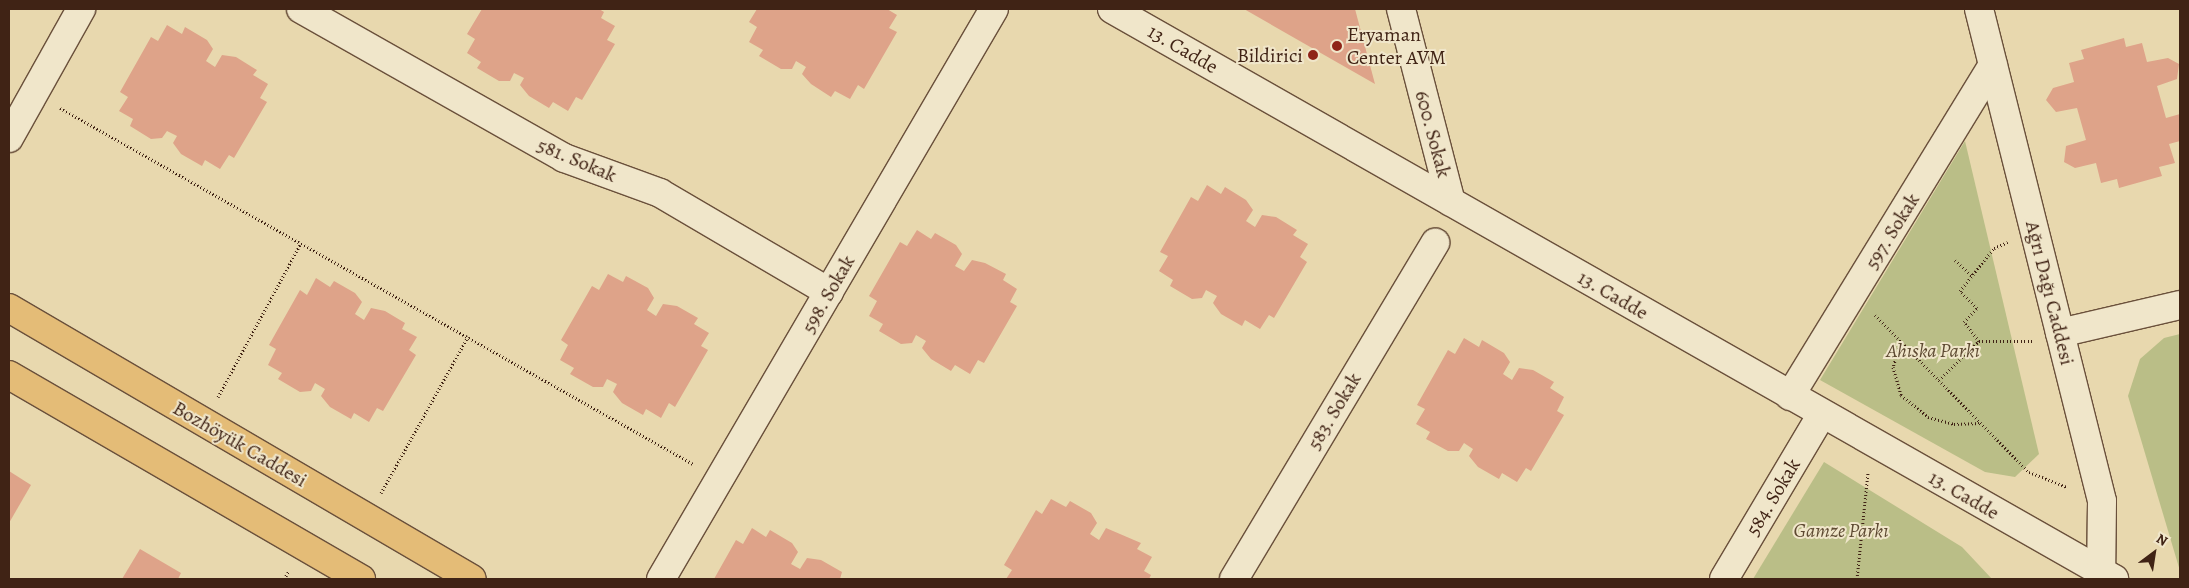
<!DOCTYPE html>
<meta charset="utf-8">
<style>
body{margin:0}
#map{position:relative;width:2189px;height:588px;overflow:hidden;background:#e8d8ae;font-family:Alegreya,serif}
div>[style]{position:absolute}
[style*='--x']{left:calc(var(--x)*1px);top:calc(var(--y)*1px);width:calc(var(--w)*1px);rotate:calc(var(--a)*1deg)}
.green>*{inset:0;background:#babe87}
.building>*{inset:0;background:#dea389}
.path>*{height:3px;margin-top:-1.5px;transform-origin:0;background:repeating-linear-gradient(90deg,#402315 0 1px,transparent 0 3.5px)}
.roads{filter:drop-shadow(1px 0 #6a503b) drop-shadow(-1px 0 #6a503b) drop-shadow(0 1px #6a503b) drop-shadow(0 -1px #6a503b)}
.street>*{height:28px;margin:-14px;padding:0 14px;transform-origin:14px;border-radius:14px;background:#f0e6ca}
.secondary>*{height:28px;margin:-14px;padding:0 14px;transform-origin:14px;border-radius:14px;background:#f0e6ca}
.primary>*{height:28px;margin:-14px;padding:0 14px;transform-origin:14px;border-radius:14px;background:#e4bc77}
.dots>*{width:14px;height:14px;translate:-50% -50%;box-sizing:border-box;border:2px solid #f0e6ca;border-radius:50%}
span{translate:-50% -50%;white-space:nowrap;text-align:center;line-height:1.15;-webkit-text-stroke:4px #f0e6ca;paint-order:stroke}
.poi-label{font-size:20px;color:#402315}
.left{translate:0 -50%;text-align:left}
.right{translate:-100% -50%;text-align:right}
.street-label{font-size:20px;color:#402315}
.park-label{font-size:20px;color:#5e4a32;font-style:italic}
.frame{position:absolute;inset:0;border:10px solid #402315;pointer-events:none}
.north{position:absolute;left:2129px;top:528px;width:50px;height:50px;-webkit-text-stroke:4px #f0e6ca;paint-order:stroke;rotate:31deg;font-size:14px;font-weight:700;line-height:20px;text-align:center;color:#402315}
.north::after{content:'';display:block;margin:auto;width:18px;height:22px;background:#402315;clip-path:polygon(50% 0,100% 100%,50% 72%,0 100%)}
</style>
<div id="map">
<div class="green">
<i style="clip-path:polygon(1965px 141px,2039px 454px,2015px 477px,1985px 472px,1820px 380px)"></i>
<i style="clip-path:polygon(2180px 334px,2180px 571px,2128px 396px,2140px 359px,2164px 338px)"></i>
<i style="clip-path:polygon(1824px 462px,1962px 547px,1992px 579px,1753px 579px)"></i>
</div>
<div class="building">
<i style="clip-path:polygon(482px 9px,599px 9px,604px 12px,601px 18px,615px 26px,607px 40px,615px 44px,582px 100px,576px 97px,568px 111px,553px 102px,549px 108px,529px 96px,520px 85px,524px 78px,514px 73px,510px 81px,499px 81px,477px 68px,481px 62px,467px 53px,475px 39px,467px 34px)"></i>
<i style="clip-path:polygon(757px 9px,887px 9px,897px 15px,889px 28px,897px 32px,864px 89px,858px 85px,850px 99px,835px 91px,831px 97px,811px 84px,802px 74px,806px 67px,796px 61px,792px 69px,781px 69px,759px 56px,763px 50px,749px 42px,757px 27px,749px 22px)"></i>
<i style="clip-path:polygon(1244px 9px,1355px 9px,1375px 84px)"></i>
<i style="clip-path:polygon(167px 25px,182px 34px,185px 27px,207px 40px,213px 49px,206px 61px,215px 67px,222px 55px,236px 57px,257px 70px,253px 75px,268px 84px,260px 98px,267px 102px,234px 158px,229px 155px,220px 169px,205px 160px,202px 166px,181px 154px,173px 143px,177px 136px,167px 131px,162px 138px,151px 139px,130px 126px,133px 119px,119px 111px,128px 97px,120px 92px,151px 37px,158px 41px)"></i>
<i style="clip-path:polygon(2124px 38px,2126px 47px,2142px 43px,2147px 62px,2168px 58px,2179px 64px,2177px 79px,2157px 86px,2166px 118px,2180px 114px,2180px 141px,2169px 144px,2175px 163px,2159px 167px,2162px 176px,2119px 188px,2117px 179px,2101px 183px,2096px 163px,2075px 168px,2064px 162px,2066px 146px,2086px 140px,2077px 108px,2056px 112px,2046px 100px,2053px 88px,2074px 82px,2069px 63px,2084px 59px,2081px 50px)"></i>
<i style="clip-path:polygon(1207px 185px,1221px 194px,1225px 187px,1246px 200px,1253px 210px,1246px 221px,1255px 227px,1262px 215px,1276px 217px,1297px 230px,1293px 235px,1308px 244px,1300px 257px,1307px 262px,1274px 318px,1269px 315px,1260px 329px,1245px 320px,1242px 326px,1221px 314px,1213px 303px,1217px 296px,1206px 290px,1202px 298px,1192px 299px,1170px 286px,1173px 280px,1159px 271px,1168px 256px,1160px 252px,1191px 197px,1198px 201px)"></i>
<i style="clip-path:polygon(917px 230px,931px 239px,935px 233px,956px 245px,962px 254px,955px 266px,964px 271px,972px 260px,985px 263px,1006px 274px,1003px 280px,1017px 289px,1010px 302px,1017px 306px,984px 363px,978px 360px,970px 374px,955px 365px,951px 371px,931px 359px,922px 348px,926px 341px,916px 335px,912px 343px,901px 344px,879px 331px,883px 324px,869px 316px,877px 301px,869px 296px,900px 242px,907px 246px)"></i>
<i style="clip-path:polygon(608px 274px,623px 282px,626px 276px,648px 288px,654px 298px,647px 310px,656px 316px,663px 304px,677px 306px,698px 318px,694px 324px,709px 333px,701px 346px,708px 350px,675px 407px,669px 403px,661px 418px,646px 409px,643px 415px,622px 403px,613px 392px,617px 384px,607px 379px,603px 387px,593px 387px,570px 374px,574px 368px,560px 360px,568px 345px,561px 340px,592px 286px,599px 290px)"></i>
<i style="clip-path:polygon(316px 278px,330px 287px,334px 281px,355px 293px,362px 302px,355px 314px,364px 320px,371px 308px,385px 311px,405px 323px,402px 329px,417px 337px,409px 350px,416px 355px,383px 411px,377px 408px,369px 422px,354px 413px,351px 419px,330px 407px,321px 396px,325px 389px,315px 383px,311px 391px,300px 392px,278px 379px,282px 373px,268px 365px,276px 349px,269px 345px,300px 290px,307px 295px)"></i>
<i style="clip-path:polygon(1464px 338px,1479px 347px,1482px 340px,1504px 353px,1510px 362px,1503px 374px,1512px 380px,1519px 368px,1533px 370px,1554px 382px,1550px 388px,1564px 397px,1557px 411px,1564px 415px,1531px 471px,1526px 468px,1517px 482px,1502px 473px,1499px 479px,1478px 467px,1469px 456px,1473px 449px,1464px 443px,1459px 451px,1448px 451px,1426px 439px,1430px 432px,1416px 424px,1425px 409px,1417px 405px,1448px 350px,1455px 354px)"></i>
<i style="clip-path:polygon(9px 471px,31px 485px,9px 523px)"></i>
<i style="clip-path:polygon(1051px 499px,1066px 507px,1070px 501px,1091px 513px,1097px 523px,1090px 534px,1099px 540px,1106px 528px,1141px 543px,1137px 549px,1152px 557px,1144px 571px,1151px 575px,1149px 579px,1006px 579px,1012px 570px,1004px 565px,1036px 510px,1042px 514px)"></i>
<i style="clip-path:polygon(752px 528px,766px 537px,770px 530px,792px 543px,798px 552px,791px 564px,800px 569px,807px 558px,821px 560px,842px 572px,840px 579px,714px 579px,736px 540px,743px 544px)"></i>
<i style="clip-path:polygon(140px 549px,181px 573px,178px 579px,122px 579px)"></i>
</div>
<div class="path">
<i style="--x:60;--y:108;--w:726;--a:29.35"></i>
<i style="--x:1955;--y:260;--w:23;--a:43"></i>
<i style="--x:1875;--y:315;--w:220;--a:45.6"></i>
<i style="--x:2029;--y:472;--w:41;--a:21.5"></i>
<i style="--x:1901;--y:341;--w:27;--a:107"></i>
<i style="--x:1893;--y:367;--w:29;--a:74"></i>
<i style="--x:1901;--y:395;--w:35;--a:39"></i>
<i style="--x:1928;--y:417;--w:27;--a:15"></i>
<i style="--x:1954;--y:424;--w:27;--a:-2"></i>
<i style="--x:1979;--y:341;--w:54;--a:0"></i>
<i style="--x:1939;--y:380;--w:56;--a:-44.3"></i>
<i style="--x:1979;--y:341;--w:24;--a:-128"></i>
<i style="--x:1964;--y:322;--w:19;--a:-47"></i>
<i style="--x:1977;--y:308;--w:24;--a:-135"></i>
<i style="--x:1960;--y:291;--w:55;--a:-51.7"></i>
<i style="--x:1994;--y:248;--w:15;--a:-23"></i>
<i style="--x:218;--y:397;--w:175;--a:-61.7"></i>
<i style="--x:381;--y:493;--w:179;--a:-60.9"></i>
<i style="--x:284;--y:579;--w:9;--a:-58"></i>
<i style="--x:1857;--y:579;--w:107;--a:-84.1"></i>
</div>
<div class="roads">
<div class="street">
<i style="--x:301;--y:9;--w:302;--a:29.5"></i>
<i style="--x:564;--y:158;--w:102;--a:20"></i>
<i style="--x:660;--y:193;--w:196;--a:30.4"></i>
<i style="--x:1401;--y:9;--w:199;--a:75.5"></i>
<i style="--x:9;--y:138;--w:148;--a:-60.8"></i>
<i style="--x:2060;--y:333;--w:123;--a:-13.1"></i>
<i style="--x:1790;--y:396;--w:388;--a:-58.5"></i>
<i style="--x:661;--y:579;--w:660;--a:-59.71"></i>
<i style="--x:1234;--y:579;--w:392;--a:-59.1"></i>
<i style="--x:1724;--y:579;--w:192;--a:-59.3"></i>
</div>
<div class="secondary">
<i style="--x:1112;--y:9;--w:1153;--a:29.63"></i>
<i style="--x:1979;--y:9;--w:507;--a:75.96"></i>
<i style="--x:2102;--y:501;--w:78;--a:90.7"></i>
</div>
<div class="primary">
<i style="--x:9;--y:308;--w:536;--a:30.34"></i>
<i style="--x:9;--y:375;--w:407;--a:30.1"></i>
</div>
</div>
<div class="dots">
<i style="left:1337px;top:46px;background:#8f2418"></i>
<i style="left:1313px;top:55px;background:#8f2418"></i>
</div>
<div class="poi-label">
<span class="left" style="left:1347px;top:46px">Eryaman<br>Center AVM</span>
<span class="right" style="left:1303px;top:55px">Bildirici</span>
</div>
<div class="street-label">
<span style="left:1183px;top:49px;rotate:30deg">13. Cadde</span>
<span style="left:1433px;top:134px;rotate:75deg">600. Sokak</span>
<span style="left:577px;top:160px;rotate:23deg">581. Sokak</span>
<span style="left:1892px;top:231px;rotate:-58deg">597. Sokak</span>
<span style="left:2050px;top:293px;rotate:76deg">Ağrı Dağı Caddesi</span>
<span style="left:828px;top:294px;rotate:-60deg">598. Sokak</span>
<span style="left:1613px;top:295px;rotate:30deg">13. Cadde</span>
<span style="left:1334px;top:411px;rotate:-59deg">583. Sokak</span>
<span style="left:240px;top:444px;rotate:30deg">Bozhöyük Caddesi</span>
<span style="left:1964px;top:495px;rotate:30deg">13. Cadde</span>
<span style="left:1773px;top:497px;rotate:-59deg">584. Sokak</span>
</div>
<div class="park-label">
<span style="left:1933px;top:350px">Ahıska Parkı</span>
<span style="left:1841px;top:530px">Gamze Parkı</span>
</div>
<div class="frame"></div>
<div class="north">N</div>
</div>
